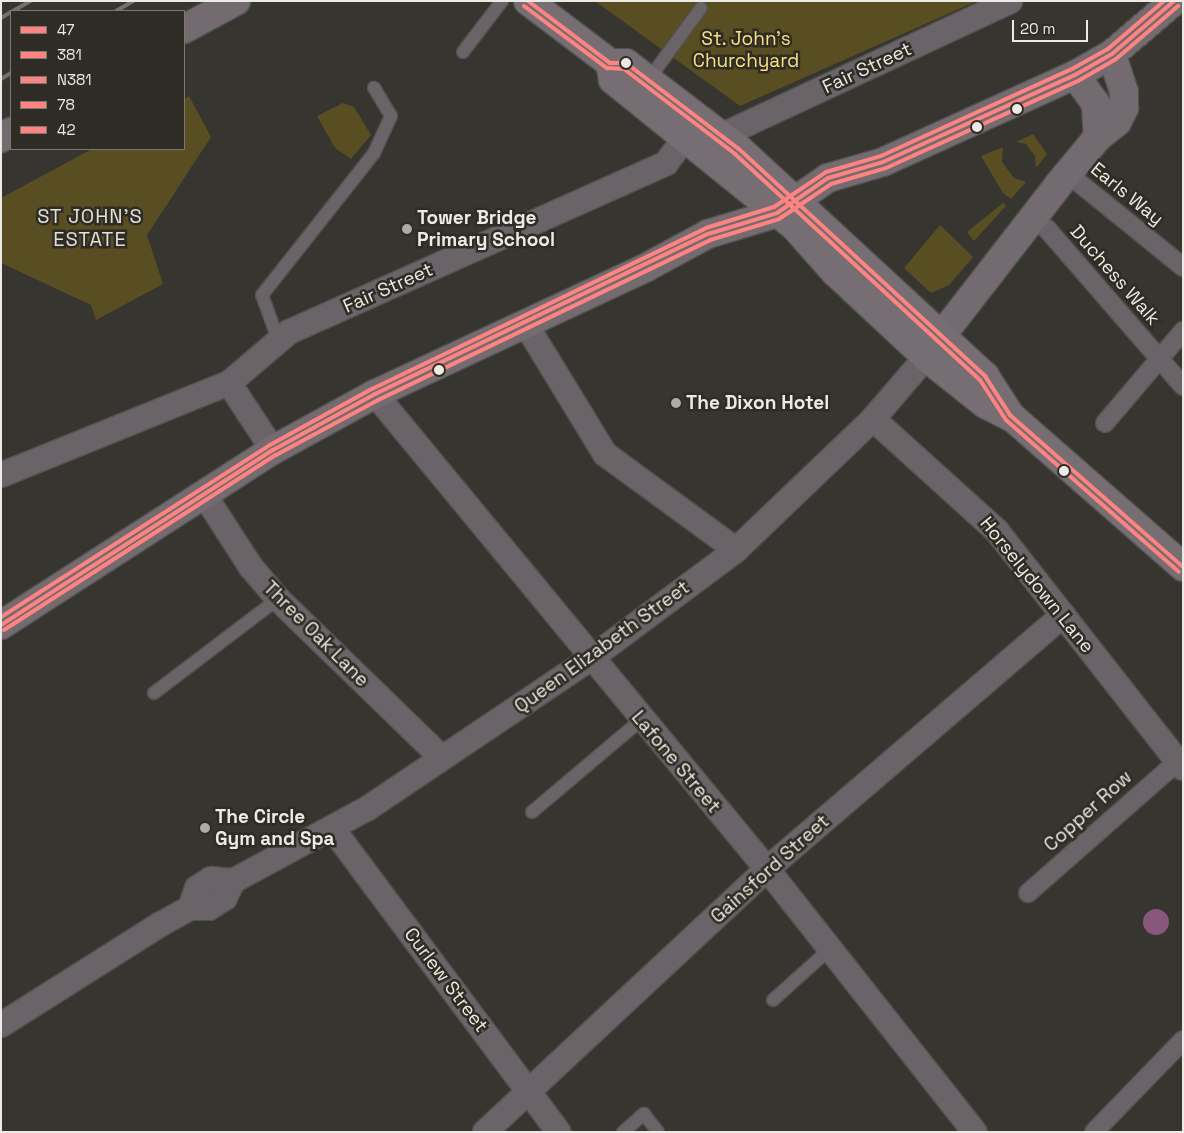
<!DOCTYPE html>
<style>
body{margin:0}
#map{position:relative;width:1184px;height:1133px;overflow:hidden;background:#363530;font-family:"Space Grotesk",sans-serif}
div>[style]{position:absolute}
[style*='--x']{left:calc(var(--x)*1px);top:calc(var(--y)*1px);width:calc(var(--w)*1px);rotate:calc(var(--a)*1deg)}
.green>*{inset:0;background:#594e21}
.water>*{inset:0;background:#88577c}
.round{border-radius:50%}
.roads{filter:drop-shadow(1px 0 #52514e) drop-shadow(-1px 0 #52514e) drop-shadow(0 1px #52514e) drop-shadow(0 -1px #52514e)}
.service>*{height:12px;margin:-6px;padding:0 6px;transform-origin:6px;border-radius:6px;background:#6a6367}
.pedestrian>*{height:18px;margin:-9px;padding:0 9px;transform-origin:9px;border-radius:9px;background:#6a6367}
.minor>*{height:24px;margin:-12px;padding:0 12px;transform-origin:12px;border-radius:12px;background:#6a6367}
.primary>*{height:28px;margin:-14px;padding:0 14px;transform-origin:14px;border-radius:14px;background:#736b70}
.trunk>*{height:28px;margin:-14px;padding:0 14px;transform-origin:14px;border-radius:14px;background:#766e73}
.rail>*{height:4px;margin:-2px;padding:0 2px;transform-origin:2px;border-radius:2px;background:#727070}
.bus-1>*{height:4px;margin:-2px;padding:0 2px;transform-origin:2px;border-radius:2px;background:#ff8380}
.bus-2>*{height:4px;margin:-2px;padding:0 2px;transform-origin:2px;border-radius:2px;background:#ff8380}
.bus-3>*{height:4px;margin:-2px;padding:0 2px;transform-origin:2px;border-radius:2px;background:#ff8380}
.bus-4>*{height:4px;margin:-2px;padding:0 2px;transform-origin:2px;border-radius:2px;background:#ff8380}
.bus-5>*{height:4px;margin:-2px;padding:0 2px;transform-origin:2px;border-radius:2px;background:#ff8380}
.dots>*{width:14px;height:14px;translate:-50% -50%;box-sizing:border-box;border:2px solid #2e2c24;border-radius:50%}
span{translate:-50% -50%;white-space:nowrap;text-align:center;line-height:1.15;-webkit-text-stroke:5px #2e2c24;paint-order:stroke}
.park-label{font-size:19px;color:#f9e180}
.street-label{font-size:19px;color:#ebeae4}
.poi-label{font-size:19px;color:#ebeae4;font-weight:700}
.left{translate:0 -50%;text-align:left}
.neighbourhood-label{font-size:20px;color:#e3e0d6;letter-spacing:1px}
.frame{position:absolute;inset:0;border:2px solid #ebeae4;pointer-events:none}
.legend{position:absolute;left:10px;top:10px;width:175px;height:140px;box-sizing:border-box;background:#2e2c24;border:1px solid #7a7871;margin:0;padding:6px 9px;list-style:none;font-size:15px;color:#ebeae4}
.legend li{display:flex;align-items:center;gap:10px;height:25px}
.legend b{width:25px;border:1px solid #7a7871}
.scale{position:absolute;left:1012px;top:20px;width:76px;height:22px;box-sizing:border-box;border:2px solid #ebeae4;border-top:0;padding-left:6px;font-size:15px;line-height:18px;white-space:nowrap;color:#ebeae4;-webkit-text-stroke:4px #2e2c24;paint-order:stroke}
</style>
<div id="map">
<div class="green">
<i style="clip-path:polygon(595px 1px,977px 1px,740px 106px)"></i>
<i style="clip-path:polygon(189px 96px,211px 137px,147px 235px,163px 284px,96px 320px,91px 305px,1px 263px,1px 198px,92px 149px,184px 149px,184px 99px)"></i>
<i style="clip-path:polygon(343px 103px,354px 107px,371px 135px,351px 159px,335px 148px,317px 116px)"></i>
<i style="clip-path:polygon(1033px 134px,1047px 154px,1036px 168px,1035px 156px,1026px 144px,1016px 142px)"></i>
<i style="clip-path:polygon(1003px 147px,1002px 162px,1014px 178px,1026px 182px,1011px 199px,1003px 193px,981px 156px)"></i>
<i style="clip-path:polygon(1003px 203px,1006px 206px,974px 241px,967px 232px)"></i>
<i style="clip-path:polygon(940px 225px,973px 257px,949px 285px,931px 293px,904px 268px)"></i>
</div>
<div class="water">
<i class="round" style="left:1143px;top:909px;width:26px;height:26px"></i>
</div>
<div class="roads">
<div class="service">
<i style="--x:463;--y:52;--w:64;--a:-52.6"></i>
<i style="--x:649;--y:79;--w:88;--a:-53.8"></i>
<i style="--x:278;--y:339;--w:47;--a:-110"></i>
<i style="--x:262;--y:295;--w:181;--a:-51.7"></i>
<i style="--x:374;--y:153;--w:41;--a:-65.3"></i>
<i style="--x:391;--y:116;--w:33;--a:-121"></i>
<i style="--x:154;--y:693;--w:156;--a:-37.2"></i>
<i style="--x:532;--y:812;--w:143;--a:-40.2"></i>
<i style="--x:773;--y:1000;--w:78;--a:-41.9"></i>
<i style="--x:623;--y:1132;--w:28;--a:-41"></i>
<i style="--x:644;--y:1114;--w:23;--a:52"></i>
</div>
<div class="pedestrian">
<i style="--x:1067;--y:173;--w:149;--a:39"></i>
<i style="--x:1032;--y:218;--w:19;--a:36"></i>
<i style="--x:1047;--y:229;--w:208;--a:49.1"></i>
<i style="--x:1105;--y:423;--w:121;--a:-49.7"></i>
<i style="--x:1028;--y:893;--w:198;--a:-41.3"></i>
<i style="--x:1094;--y:1132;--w:128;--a:-45.9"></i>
</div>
<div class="minor">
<i style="--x:723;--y:135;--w:317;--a:-25"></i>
<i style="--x:525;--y:323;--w:153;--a:58.6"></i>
<i style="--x:605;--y:454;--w:162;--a:36.2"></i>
<i style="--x:229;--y:383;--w:80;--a:56.7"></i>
<i style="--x:375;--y:394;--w:616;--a:50.47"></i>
<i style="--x:767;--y:869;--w:335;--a:51.7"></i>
<i style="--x:873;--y:419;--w:167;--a:42.1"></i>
<i style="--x:997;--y:531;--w:301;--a:51.9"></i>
<i style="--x:1;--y:475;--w:246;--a:-22"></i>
<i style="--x:229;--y:383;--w:79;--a:-40.4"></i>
<i style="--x:289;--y:332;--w:413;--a:-24.1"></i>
<i style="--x:666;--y:163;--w:33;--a:-52"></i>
<i style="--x:205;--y:496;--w:85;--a:57.1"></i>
<i style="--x:251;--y:567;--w:42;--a:49.8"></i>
<i style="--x:278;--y:599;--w:228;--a:44.1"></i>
<i style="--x:332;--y:828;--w:379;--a:53.3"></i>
<i style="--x:190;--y:908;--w:21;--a:-71"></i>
<i style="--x:197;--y:888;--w:17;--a:-33"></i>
<i style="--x:211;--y:879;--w:22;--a:5"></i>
<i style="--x:233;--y:881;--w:153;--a:-28.4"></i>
<i style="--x:368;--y:808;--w:267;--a:-33.9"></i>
<i style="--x:590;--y:659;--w:182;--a:-36.7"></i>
<i style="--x:736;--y:550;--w:190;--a:-43.7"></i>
<i style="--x:873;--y:419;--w:82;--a:-49.5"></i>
<i style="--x:1;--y:1025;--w:189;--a:-32.3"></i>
<i style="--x:161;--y:924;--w:33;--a:-29"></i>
<i style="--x:190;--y:908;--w:19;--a:0"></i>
<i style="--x:209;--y:908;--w:19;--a:-32"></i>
<i style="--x:225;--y:898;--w:19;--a:-65"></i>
<i style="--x:485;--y:1132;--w:386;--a:-43"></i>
<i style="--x:767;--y:869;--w:390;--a:-40.6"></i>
</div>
<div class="primary">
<i style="--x:184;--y:29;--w:59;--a:-28.3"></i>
<i style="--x:1075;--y:75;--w:36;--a:54"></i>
<i style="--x:1096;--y:104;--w:33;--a:87"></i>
<i style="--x:1;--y:138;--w:12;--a:-31"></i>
<i style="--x:942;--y:335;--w:191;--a:-52.2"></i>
<i style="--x:1059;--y:184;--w:61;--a:-50.3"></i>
<i style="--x:1098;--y:137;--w:24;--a:-38"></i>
<i style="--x:1117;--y:122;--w:16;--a:-63"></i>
<i style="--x:1124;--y:108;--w:16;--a:-90"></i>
<i style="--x:1124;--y:92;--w:40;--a:-108"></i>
<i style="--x:1;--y:625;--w:323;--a:-32.8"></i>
<i style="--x:273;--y:450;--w:116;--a:-28.8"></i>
<i style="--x:375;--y:394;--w:298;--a:-25"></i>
<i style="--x:645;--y:268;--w:72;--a:-28.4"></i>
<i style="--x:708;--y:234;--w:72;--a:-16.9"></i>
<i style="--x:777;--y:213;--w:62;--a:-34.5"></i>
<i style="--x:828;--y:178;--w:57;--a:-16.2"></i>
<i style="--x:883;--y:162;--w:211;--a:-24.4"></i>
<i style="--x:1075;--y:75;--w:43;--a:-29.6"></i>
<i style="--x:1112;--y:54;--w:82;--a:-40.5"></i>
</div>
<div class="trunk">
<i style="--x:528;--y:1;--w:103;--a:37.1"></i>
<i style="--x:610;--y:63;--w:16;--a:0"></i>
<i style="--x:626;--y:63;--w:142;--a:37.3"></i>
<i style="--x:739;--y:149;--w:335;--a:42.7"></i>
<i style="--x:985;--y:376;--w:46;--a:57.3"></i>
<i style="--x:610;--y:63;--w:17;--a:80"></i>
<i style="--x:613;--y:80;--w:234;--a:38.9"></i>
<i style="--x:795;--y:227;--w:60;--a:48.4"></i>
<i style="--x:835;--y:272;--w:125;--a:43"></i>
<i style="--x:926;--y:357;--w:75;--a:38.5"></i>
<i style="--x:985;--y:404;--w:31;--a:27"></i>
<i style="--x:1013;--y:418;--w:226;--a:41.2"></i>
</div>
</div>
<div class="rail">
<i style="--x:13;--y:11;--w:20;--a:-30"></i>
<i style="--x:116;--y:11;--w:20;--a:-30"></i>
<i style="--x:1;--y:18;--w:12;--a:-31"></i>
<i style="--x:1;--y:79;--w:12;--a:-31"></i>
</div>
<div class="bus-1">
<i style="--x:1;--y:625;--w:323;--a:-32.8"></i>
<i style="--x:273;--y:450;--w:116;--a:-28.8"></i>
<i style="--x:375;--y:394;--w:369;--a:-25.7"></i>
<i style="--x:708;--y:234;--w:72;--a:-16.9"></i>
<i style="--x:777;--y:213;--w:62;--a:-34.5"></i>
<i style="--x:828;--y:178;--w:57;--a:-16.2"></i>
<i style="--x:883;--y:162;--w:211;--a:-24.4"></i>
<i style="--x:1075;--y:75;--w:43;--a:-29.6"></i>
<i style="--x:1112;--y:54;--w:82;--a:-40.5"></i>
</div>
<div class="bus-2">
<i style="--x:4;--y:630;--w:323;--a:-32.8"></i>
<i style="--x:276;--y:455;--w:116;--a:-28.3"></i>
<i style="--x:378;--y:400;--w:369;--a:-25.7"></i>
<i style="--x:710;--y:240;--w:72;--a:-16.9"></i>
<i style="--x:779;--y:219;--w:63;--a:-33.9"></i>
<i style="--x:831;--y:184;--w:57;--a:-16.2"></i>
<i style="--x:886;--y:168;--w:211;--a:-24.4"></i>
<i style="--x:1078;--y:81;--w:44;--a:-30.1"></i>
<i style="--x:1116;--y:59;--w:82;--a:-40.5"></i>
</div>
<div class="bus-3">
<i style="--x:1;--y:617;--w:319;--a:-32.6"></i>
<i style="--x:270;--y:445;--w:116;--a:-28.8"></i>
<i style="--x:372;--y:389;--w:371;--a:-25.7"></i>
<i style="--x:706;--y:228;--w:71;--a:-17.2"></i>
<i style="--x:774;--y:207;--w:63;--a:-33.9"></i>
<i style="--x:826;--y:172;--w:57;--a:-16.2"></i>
<i style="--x:881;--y:156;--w:210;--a:-24.5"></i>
<i style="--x:1072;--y:69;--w:41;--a:-29.1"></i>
<i style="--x:1108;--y:49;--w:74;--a:-40.6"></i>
</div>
<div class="bus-4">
<i style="--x:528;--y:1;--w:103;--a:37.1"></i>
<i style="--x:610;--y:63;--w:16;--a:0"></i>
<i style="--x:626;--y:63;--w:142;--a:37.3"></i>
<i style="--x:739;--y:149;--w:335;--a:42.7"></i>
<i style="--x:985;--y:376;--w:46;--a:57.3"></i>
<i style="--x:1010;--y:415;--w:230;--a:41.3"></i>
</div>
<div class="bus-5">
<i style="--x:524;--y:6;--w:104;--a:36.8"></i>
<i style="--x:607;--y:68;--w:17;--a:3"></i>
<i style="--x:624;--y:69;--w:140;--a:37.4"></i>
<i style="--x:735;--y:154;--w:333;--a:42.7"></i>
<i style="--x:980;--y:380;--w:48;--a:57"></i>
<i style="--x:1006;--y:420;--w:230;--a:41.3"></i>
</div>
<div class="dots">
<i style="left:626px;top:63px;background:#ebeae4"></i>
<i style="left:1017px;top:109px;background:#ebeae4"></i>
<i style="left:977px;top:127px;background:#ebeae4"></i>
<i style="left:407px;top:229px;background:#acaba5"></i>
<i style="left:439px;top:370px;background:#ebeae4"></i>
<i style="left:676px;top:403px;background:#acaba5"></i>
<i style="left:1064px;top:471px;background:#ebeae4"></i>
<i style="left:205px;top:828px;background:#acaba5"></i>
</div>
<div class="park-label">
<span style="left:746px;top:50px">St. John's<br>Churchyard</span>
</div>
<div class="street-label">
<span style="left:867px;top:68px;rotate:-25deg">Fair Street</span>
<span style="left:1127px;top:194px;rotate:39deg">Earls Way</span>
<span style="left:1115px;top:275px;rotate:49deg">Duchess Walk</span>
<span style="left:388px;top:288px;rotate:-24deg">Fair Street</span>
<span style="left:1037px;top:585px;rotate:51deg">Horselydown Lane</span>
<span style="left:316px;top:634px;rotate:45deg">Three Oak Lane</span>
<span style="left:602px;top:647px;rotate:-36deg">Queen Elizabeth Street</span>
<span style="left:676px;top:762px;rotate:50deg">Lafone Street</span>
<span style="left:1088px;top:811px;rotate:-42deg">Copper Row</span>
<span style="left:770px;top:869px;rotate:-42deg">Gainsford Street</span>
<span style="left:446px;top:980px;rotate:53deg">Curlew Street</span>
</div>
<div class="poi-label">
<span class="left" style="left:417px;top:229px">Tower Bridge<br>Primary School</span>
<span class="left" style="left:686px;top:403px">The Dixon Hotel</span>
<span class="left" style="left:215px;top:828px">The Circle<br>Gym and Spa</span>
</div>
<div class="neighbourhood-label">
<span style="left:90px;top:228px">ST JOHN'S<br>ESTATE</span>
</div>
<div class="frame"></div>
<ul class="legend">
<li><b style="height:6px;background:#ff8380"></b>47</li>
<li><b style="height:6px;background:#ff8380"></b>381</li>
<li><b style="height:6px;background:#ff8380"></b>N381</li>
<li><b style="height:6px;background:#ff8380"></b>78</li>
<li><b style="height:6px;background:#ff8380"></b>42</li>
</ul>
<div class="scale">20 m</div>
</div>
